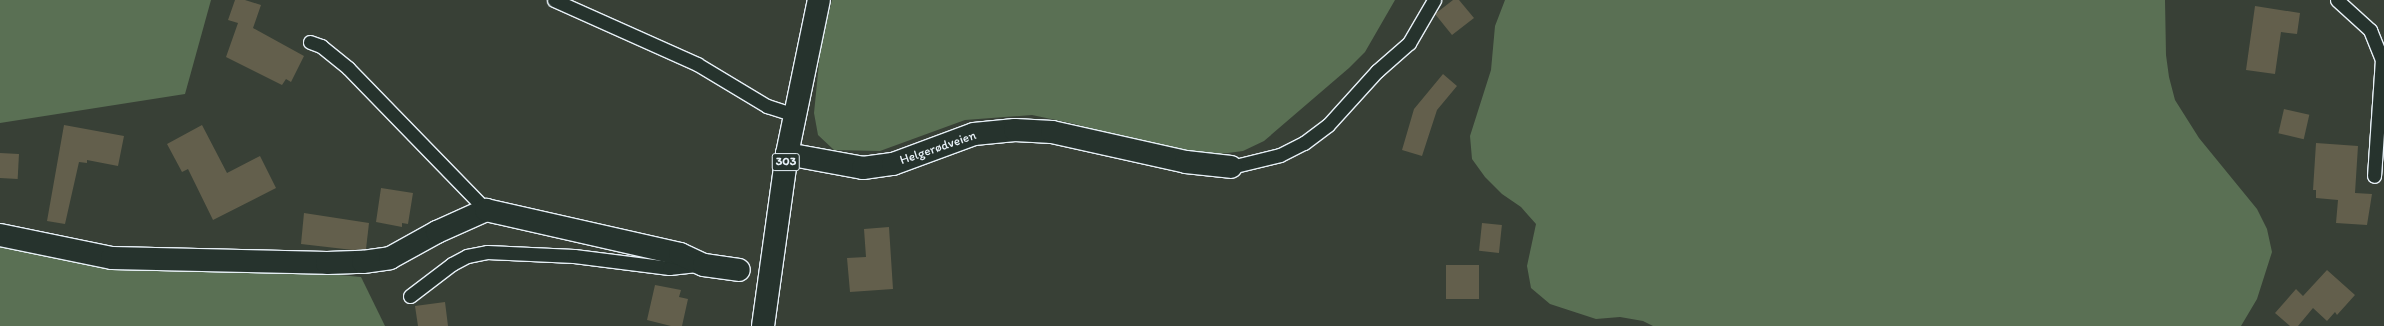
<!DOCTYPE html>
<meta charset="utf-8">
<style>
body{margin:0}
#map{position:relative;width:2384px;height:326px;overflow:hidden;background:#384036;font-family:Itim,sans-serif}
div>[style]{position:absolute}
[style*='--x']{left:calc(var(--x)*1px);top:calc(var(--y)*1px);width:calc(var(--w)*1px);rotate:calc(var(--a)*1deg)}
.green>*{inset:0;background:#5a7054}
.building>*{inset:0;background:#635f4c;transform-origin:0 0}
.roads{filter:drop-shadow(1px 0 #e8f1f8) drop-shadow(-1px 0 #e8f1f8) drop-shadow(0 1px #e8f1f8) drop-shadow(0 -1px #e8f1f8)}
.lane>*{height:13px;margin:-6.5px;padding:0 6.5px;transform-origin:6.5px;border-radius:6.5px;background:#26332d}
.street>*{height:22px;margin:-11px;padding:0 11px;transform-origin:11px;border-radius:11px;background:#26332d}
.primary>*{height:22px;margin:-11px;padding:0 11px;transform-origin:11px;border-radius:11px;background:#26332d}
span{translate:-50% -50%;white-space:nowrap;text-align:center;line-height:1.15;-webkit-text-stroke:3px #26332d;paint-order:stroke}
.shield-label span{padding:1px 3px;background:#26332d;border:1px solid;border-radius:3px;-webkit-text-stroke-width:0}
.shield-label{font-size:12px;color:#e8f1f8;font-weight:700}
.street-label{font-size:13px;color:#e8f1f8}
</style>
<div id="map">
<div class="green">
<i style="clip-path:polygon(0 0,211px 0,185px 94px,0 123px)"></i>
<i style="clip-path:polygon(832px 0,1395px 0,1365px 52px,1349px 68px,1264px 141px,1243px 151px,1220px 154px,1176px 150px,1131px 141px,1075px 124px,1032px 115px,965px 120px,880px 151px,834px 150px,818px 135px,814px 113px,821px 43px)"></i>
<i style="clip-path:polygon(1505px 0,2165px 0,2166px 55px,2169px 77px,2175px 100px,2199px 138px,2257px 209px,2267px 229px,2272px 252px,2257px 299px,2241px 326px,1653px 326px,1643px 321px,1620px 317px,1596px 319px,1550px 304px,1531px 288px,1527px 266px,1536px 224px,1521px 207px,1502px 194px,1485px 177px,1472px 159px,1470px 136px,1491px 70px,1495px 26px)"></i>
<i style="clip-path:polygon(0 244px,361px 277px,385px 326px,0 326px)"></i>
</div>
<div class="building">
<i style="clip-path:polygon(235px 0,245px 0,261px 5px,253px 28px,304px 56px,291px 82px,286px 79px,282px 85px,226px 57px,238px 23px,228px 20px)"></i>
<i style="clip-path:polygon(1453px 0,1459px 0,1474px 18px,1452px 35px,1435px 14px)"></i>
<i style="clip-path:polygon(2255px 6px,2300px 13px,2297px 34px,2281px 32px,2275px 74px,2246px 70px)"></i>
<i style="clip-path:polygon(1443px 74px,1457px 86px,1437px 110px,1422px 156px,1402px 150px,1414px 109px)"></i>
<i style="left:2284px;top:109px;width:26px;height:25px;rotate:13deg"></i>
<i style="clip-path:polygon(64px 125px,124px 136px,118px 166px,87px 160px,87px 163px,79px 162px,65px 224px,47px 221px)"></i>
<i style="clip-path:polygon(202px 125px,227px 173px,260px 156px,276px 188px,213px 220px,188px 169px,182px 172px,167px 144px)"></i>
<i style="clip-path:polygon(2316px 143px,2358px 146px,2355px 193px,2372px 194px,2367px 225px,2336px 223px,2338px 200px,2316px 198px,2316px 190px,2313px 190px)"></i>
<i style="left:0;top:153px;width:19px;height:25px;rotate:3deg"></i>
<i style="clip-path:polygon(381px 188px,413px 193px,408px 224px,402px 223px,402px 227px,376px 222px)"></i>
<i style="clip-path:polygon(304px 213px,369px 223px,366px 249px,353px 250px,301px 244px)"></i>
<i style="left:1482px;top:223px;width:20px;height:28px;rotate:6deg"></i>
<i style="clip-path:polygon(889px 227px,893px 289px,850px 292px,847px 258px,866px 257px,864px 229px)"></i>
<i style="left:1479px;top:265px;width:34px;height:33px;rotate:90deg"></i>
<i style="clip-path:polygon(2327px 270px,2355px 295px,2337px 315px,2335px 312px,2327px 321px,2313px 308px,2298px 326px,2290px 326px,2275px 313px,2296px 289px,2303px 296px)"></i>
<i style="clip-path:polygon(655px 285px,681px 290px,679px 297px,688px 299px,682px 326px,671px 326px,647px 320px)"></i>
<i style="clip-path:polygon(445px 302px,448px 326px,418px 326px,415px 306px)"></i>
</div>
<div class="roads">
<div class="lane">
<i style="--x:554;--y:0;--w:157;--a:24.1"></i>
<i style="--x:697;--y:64;--w:82;--a:31"></i>
<i style="--x:767;--y:106;--w:28;--a:18"></i>
<i style="--x:2337;--y:0;--w:45;--a:42.3"></i>
<i style="--x:2370;--y:30;--w:31;--a:68"></i>
<i style="--x:2382;--y:59;--w:117;--a:93.9"></i>
<i style="--x:310;--y:42;--w:12;--a:20"></i>
<i style="--x:321;--y:46;--w:35;--a:39"></i>
<i style="--x:348;--y:68;--w:198;--a:45.8"></i>
<i style="--x:1231;--y:167;--w:50;--a:-13.8"></i>
<i style="--x:1280;--y:155;--w:27;--a:-27"></i>
<i style="--x:1304;--y:143;--w:30;--a:-37"></i>
<i style="--x:1328;--y:125;--w:73;--a:-47.8"></i>
<i style="--x:1377;--y:71;--w:43;--a:-41.2"></i>
<i style="--x:1409;--y:43;--w:50;--a:-59.8"></i>
<i style="--x:410;--y:296;--w:53;--a:-37.3"></i>
<i style="--x:452;--y:264;--w:17;--a:-28"></i>
<i style="--x:467;--y:256;--w:20;--a:-11"></i>
<i style="--x:487;--y:252;--w:87;--a:2.6"></i>
<i style="--x:574;--y:256;--w:96;--a:7.2"></i>
<i style="--x:669;--y:268;--w:30;--a:-6"></i>
</div>
<div class="street">
<i style="--x:787;--y:154;--w:77;--a:10.4"></i>
<i style="--x:863;--y:168;--w:30;--a:-8"></i>
<i style="--x:893;--y:164;--w:86;--a:-20.3"></i>
<i style="--x:974;--y:134;--w:41;--a:-5.6"></i>
<i style="--x:1015;--y:130;--w:37;--a:3"></i>
<i style="--x:1052;--y:132;--w:137;--a:12.6"></i>
<i style="--x:1186;--y:162;--w:45;--a:6.3"></i>
<i style="--x:0;--y:235;--w:114;--a:11.6"></i>
<i style="--x:112;--y:258;--w:215;--a:1.3"></i>
<i style="--x:327;--y:263;--w:36;--a:-2"></i>
<i style="--x:363;--y:262;--w:27;--a:-8"></i>
<i style="--x:390;--y:258;--w:54;--a:-29"></i>
<i style="--x:437;--y:232;--w:54;--a:-24.2"></i>
<i style="--x:486;--y:210;--w:199;--a:12.8"></i>
<i style="--x:680;--y:254;--w:26;--a:25"></i>
<i style="--x:704;--y:265;--w:35;--a:8"></i>
</div>
<div class="primary">
<i style="--x:763;--y:326;--w:174;--a:-82.1"></i>
<i style="--x:787;--y:154;--w:157;--a:-78.3"></i>
</div>
</div>
<div class="shield-label">
<span style="left:786px;top:162px">303</span>
</div>
<div class="street-label">
<span style="left:938px;top:148px;rotate:-19deg">Helgerødveien</span>
</div>
</div>
